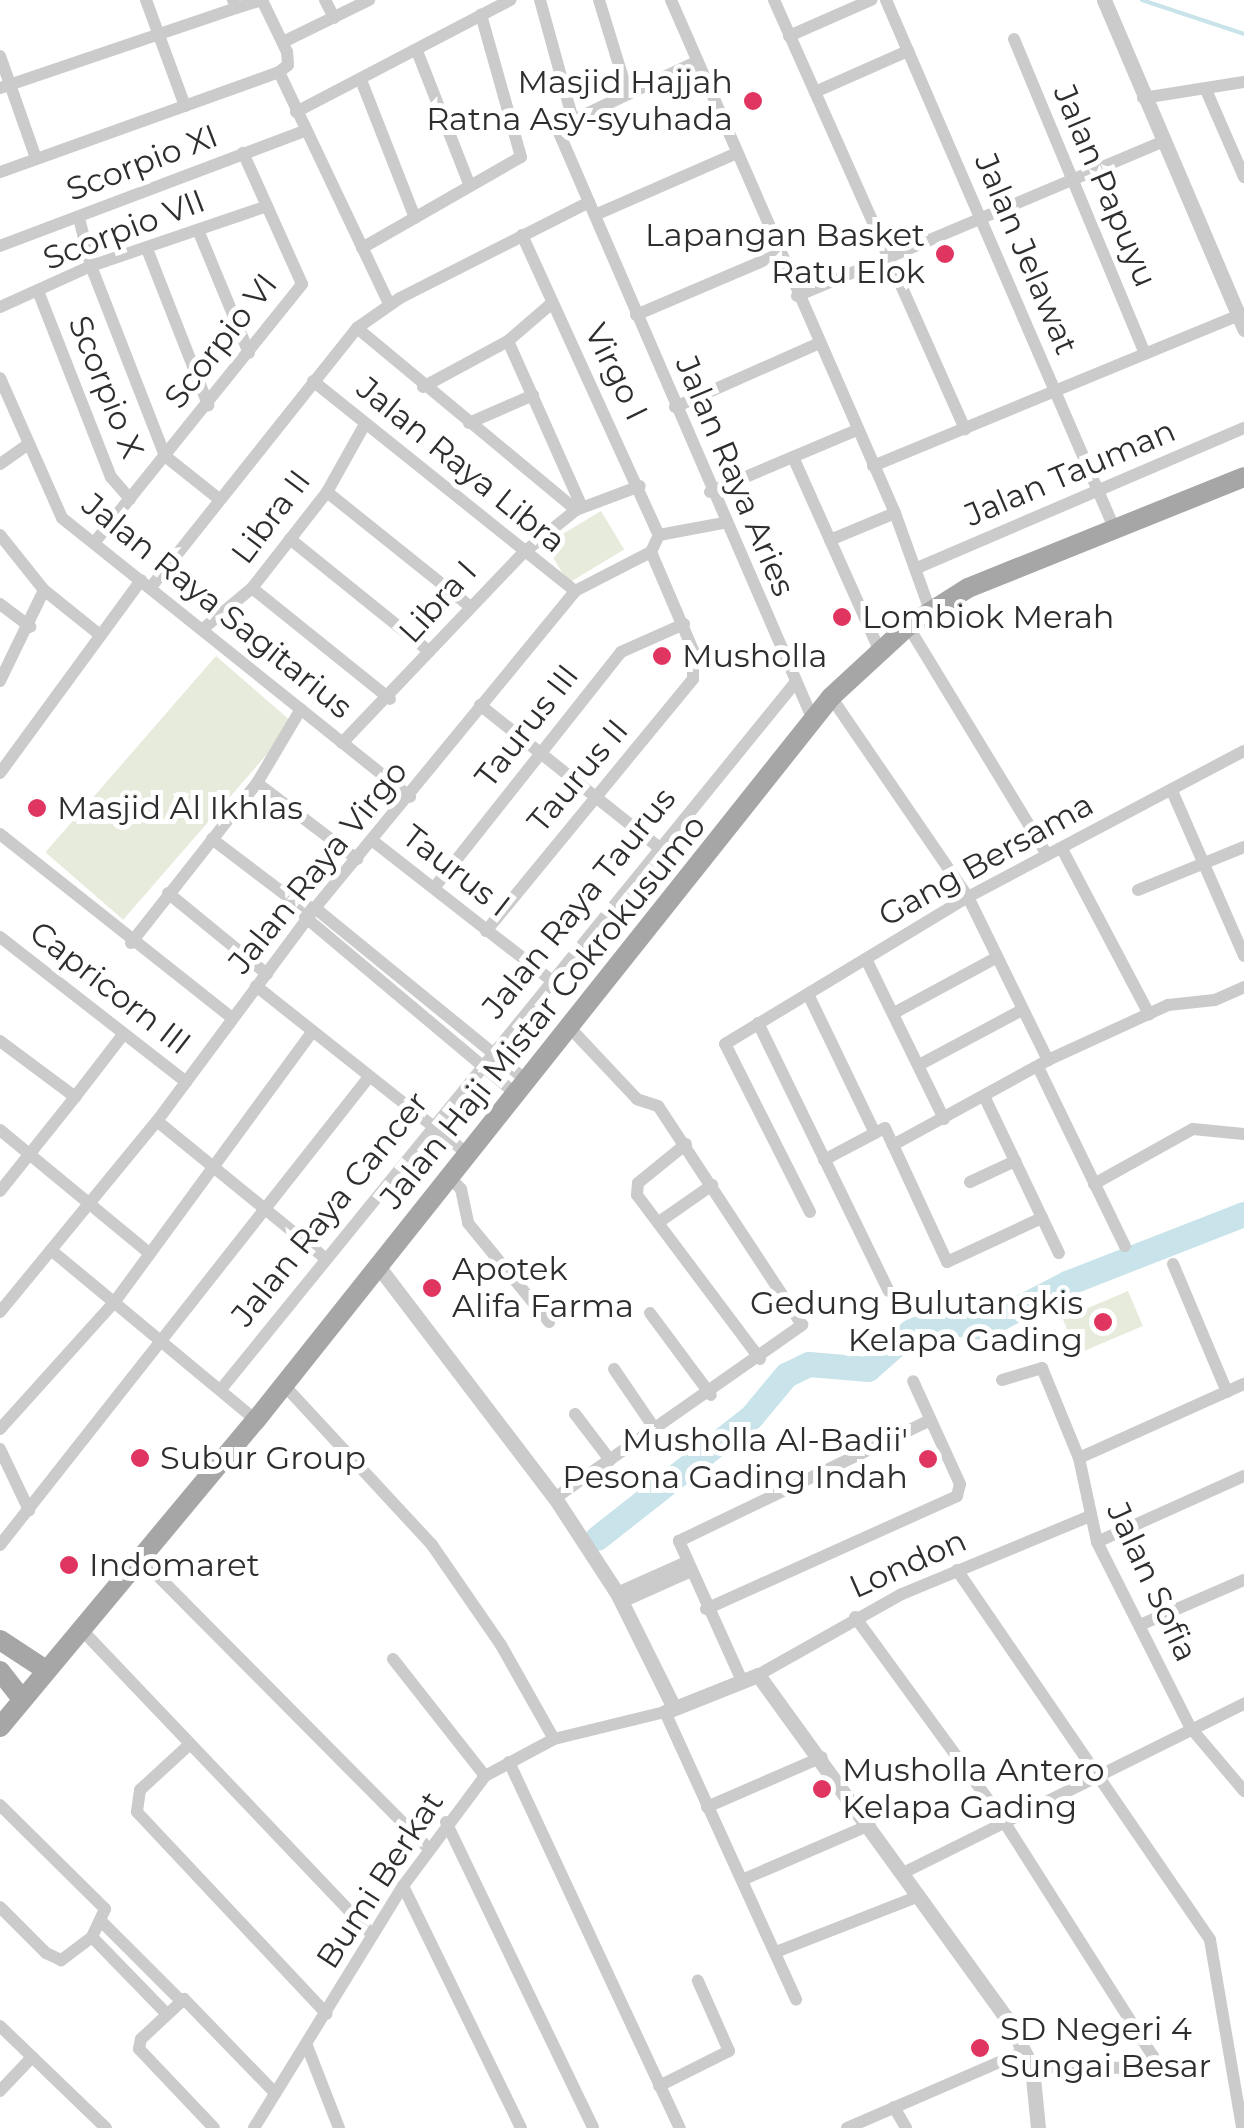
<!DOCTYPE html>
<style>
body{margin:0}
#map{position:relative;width:1244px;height:2128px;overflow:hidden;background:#fff;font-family:Montserrat,sans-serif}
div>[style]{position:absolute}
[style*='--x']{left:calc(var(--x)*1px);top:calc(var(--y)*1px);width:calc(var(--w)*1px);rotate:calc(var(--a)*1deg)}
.green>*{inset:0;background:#e7ebdc;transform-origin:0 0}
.stream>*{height:4px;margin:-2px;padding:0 2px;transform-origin:2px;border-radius:2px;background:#c8e3ea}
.river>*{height:25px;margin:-12.5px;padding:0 12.5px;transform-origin:12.5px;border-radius:12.5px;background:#c8e3ea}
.minor>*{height:12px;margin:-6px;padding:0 6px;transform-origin:6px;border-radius:6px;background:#cbcbcb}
.tertiary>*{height:15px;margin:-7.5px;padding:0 7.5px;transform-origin:7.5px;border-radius:7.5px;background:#cbcbcb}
.primary>*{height:20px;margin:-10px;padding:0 10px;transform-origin:10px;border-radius:10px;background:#a6a6a6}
.dots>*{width:28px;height:28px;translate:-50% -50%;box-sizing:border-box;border:5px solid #fff;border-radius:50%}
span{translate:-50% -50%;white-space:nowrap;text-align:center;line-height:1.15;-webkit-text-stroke:10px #fff;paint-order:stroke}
.poi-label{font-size:32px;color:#2e2e2e}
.right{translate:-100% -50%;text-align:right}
.left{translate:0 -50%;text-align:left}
.street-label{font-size:32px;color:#2e2e2e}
</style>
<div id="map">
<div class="green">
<i style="left:601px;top:511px;width:45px;height:65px;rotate:59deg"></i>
<i style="left:216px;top:656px;width:103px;height:260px;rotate:41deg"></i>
<i style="left:1128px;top:1291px;width:38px;height:71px;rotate:67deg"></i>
</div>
<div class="stream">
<i style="--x:1142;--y:0;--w:108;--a:18.4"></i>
</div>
<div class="river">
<i style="--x:597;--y:1538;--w:196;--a:-38.2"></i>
<i style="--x:751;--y:1417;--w:55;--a:-50.2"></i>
<i style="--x:786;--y:1375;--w:25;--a:-26"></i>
<i style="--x:809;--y:1364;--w:59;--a:4.8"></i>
<i style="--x:868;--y:1369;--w:57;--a:-41.5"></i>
<i style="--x:911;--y:1331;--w:27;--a:-22"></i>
<i style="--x:936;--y:1321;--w:46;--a:7.4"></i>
<i style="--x:982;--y:1327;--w:96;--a:-27.4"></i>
<i style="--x:1067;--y:1283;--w:190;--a:-21.3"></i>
</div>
<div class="minor">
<i style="--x:146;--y:0;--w:113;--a:69.8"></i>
<i style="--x:325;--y:0;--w:20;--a:63"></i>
<i style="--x:540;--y:0;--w:124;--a:74.6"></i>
<i style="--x:599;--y:0;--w:98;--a:72.9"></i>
<i style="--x:628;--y:94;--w:77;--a:-25.2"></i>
<i style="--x:671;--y:0;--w:560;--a:66.41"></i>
<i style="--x:895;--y:513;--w:103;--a:70.2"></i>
<i style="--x:774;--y:0;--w:470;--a:66"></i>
<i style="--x:886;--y:0;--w:577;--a:66.63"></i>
<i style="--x:789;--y:36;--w:90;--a:-23.7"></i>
<i style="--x:1014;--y:39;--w:341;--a:67.4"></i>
<i style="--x:283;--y:42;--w:96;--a:-26"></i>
<i style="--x:417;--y:51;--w:145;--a:68.6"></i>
<i style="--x:0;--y:56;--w:108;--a:70.6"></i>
<i style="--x:279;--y:72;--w:257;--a:64.6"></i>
<i style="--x:361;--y:80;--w:148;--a:68.6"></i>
<i style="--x:0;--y:88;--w:249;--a:-18.7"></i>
<i style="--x:1206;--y:90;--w:95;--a:66.4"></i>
<i style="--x:815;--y:92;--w:102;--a:-23.8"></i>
<i style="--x:628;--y:94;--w:79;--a:154.4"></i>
<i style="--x:557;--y:128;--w:645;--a:66.61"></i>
<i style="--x:1143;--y:98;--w:102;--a:-9"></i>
<i style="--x:296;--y:112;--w:242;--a:-27.6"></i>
<i style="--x:0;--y:172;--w:296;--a:-19.7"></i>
<i style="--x:279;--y:72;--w:11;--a:-38"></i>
<i style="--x:288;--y:65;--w:13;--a:-94"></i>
<i style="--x:287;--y:52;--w:58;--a:-115.7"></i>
<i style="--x:262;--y:0;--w:27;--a:163"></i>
<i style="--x:236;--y:8;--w:9;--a:-111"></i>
<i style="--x:595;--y:215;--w:155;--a:-23.6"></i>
<i style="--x:79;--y:218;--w:49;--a:76"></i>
<i style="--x:91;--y:266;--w:204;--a:68.7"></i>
<i style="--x:165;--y:456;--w:69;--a:38.5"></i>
<i style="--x:198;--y:230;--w:133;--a:67.5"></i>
<i style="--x:522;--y:235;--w:330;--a:65.5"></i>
<i style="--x:0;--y:246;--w:325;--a:-20.7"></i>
<i style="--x:362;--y:248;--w:183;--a:-29.8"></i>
<i style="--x:521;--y:157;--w:148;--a:-105.7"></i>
<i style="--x:147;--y:249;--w:168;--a:68.6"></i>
<i style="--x:38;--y:291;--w:200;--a:68.6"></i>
<i style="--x:111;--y:477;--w:29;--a:49"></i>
<i style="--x:797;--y:296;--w:394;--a:-22.9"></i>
<i style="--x:0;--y:307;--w:100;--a:-24.3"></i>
<i style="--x:91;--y:266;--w:186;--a:-18.8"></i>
<i style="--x:636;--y:315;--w:155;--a:-23.1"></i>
<i style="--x:357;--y:328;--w:285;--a:39.7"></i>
<i style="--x:508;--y:341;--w:182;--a:66"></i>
<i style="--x:0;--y:378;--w:153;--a:66.1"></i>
<i style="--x:62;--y:518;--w:446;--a:38.7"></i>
<i style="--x:313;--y:381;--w:336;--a:38.7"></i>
<i style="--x:423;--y:387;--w:97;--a:-28.4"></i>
<i style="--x:508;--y:341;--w:58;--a:-40.8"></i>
<i style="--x:675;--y:407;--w:155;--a:-23.9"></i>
<i style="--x:469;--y:423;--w:70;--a:-23.6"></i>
<i style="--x:793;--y:457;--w:210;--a:65.9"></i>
<i style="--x:0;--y:464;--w:35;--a:-35"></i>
<i style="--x:873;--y:466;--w:401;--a:-22.4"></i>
<i style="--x:327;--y:492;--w:181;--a:38.7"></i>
<i style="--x:710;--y:492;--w:160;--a:-22.9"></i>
<i style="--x:0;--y:535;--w:70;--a:51.3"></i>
<i style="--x:44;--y:590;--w:72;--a:38.8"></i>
<i style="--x:290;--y:539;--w:179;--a:38.9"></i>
<i style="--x:830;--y:540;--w:70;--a:-22.6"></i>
<i style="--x:94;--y:543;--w:332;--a:-51.2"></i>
<i style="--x:302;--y:284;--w:144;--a:-114.2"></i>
<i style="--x:917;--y:568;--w:356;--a:-23.2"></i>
<i style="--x:151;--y:587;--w:331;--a:-51.5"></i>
<i style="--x:357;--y:328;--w:52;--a:-34.9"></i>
<i style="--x:400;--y:298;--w:212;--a:-26.9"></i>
<i style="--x:252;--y:588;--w:177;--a:38.8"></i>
<i style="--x:0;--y:604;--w:38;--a:37"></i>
<i style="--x:908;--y:626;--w:268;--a:58.7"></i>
<i style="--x:204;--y:628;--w:62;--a:-39.8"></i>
<i style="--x:252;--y:588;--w:122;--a:-52"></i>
<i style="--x:327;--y:492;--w:78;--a:-60.8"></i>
<i style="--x:0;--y:681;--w:101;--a:-64.2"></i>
<i style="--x:831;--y:697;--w:242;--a:55.6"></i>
<i style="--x:968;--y:897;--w:182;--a:63.9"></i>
<i style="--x:480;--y:705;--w:226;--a:38.5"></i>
<i style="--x:342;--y:743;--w:262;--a:-46.4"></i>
<i style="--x:523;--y:553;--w:68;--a:-39.1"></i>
<i style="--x:576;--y:510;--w:68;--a:-20.6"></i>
<i style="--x:0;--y:773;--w:239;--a:-53.8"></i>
<i style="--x:257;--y:783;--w:126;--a:37.2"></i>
<i style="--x:1172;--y:791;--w:180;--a:66.4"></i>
<i style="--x:0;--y:834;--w:296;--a:38.4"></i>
<i style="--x:212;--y:839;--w:109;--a:37.2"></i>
<i style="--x:299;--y:905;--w:16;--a:11"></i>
<i style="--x:315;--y:908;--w:274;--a:39.2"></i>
<i style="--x:373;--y:841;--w:226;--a:38"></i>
<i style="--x:1062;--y:849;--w:187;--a:62.2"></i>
<i style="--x:434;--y:888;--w:301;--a:-51.6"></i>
<i style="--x:621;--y:652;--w:69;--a:-24"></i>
<i style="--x:1138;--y:890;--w:114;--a:-22.1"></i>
<i style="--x:168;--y:893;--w:128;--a:39.3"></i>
<i style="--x:305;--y:917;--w:274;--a:40"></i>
<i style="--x:486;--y:931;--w:326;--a:-50.6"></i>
<i style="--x:693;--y:679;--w:29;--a:-90"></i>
<i style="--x:693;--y:650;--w:107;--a:-113.2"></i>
<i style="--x:0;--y:937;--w:236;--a:37.9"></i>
<i style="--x:131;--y:943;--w:204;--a:-51.8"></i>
<i style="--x:257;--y:783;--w:86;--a:-59.3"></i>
<i style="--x:866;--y:959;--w:178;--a:64"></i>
<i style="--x:256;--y:986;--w:269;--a:38.4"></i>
<i style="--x:808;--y:994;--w:154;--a:64.3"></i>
<i style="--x:875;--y:1133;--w:11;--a:-27"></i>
<i style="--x:885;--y:1128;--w:19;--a:65"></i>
<i style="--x:893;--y:1145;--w:177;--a:-28.7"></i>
<i style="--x:1048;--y:1060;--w:132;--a:-24.6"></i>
<i style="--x:1168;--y:1005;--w:47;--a:-6.1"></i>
<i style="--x:1215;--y:1000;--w:32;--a:-24"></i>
<i style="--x:894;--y:1013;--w:114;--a:-28.4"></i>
<i style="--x:758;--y:1023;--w:298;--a:64"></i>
<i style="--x:0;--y:1041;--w:94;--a:36.7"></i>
<i style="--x:75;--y:1097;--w:77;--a:-52.4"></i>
<i style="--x:919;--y:1065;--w:115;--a:-28.1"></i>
<i style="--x:1038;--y:1067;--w:199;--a:64.1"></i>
<i style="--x:984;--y:1096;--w:174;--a:64.5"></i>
<i style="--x:157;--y:1121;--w:215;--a:39.2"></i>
<i style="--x:0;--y:1130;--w:193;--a:39.5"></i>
<i style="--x:686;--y:1144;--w:62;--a:140.9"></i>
<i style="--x:638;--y:1183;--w:12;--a:95"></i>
<i style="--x:637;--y:1195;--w:205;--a:53.1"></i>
<i style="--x:893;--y:1145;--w:129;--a:65.2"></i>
<i style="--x:947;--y:1262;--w:105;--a:-24.9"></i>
<i style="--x:824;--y:1160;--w:58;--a:-27.9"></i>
<i style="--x:449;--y:1177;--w:17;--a:45"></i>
<i style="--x:461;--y:1189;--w:35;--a:78"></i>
<i style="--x:468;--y:1223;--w:128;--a:50.7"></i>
<i style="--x:970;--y:1182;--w:50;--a:-25"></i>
<i style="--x:1094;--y:1184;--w:113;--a:-29.1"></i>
<i style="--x:1193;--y:1129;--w:51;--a:5.6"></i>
<i style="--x:0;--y:1191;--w:120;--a:-51.4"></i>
<i style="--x:810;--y:1212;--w:188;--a:-116.8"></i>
<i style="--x:725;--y:1044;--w:284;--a:-31.2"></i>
<i style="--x:968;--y:897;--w:312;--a:-27.9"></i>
<i style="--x:659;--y:1222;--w:65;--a:-34.9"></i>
<i style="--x:51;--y:1250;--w:266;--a:39.7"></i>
<i style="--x:1173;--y:1264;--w:139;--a:67.1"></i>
<i style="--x:0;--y:1312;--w:247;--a:-50.6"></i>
<i style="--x:157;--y:1121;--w:265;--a:-53.4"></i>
<i style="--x:315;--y:908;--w:410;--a:-50.6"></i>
<i style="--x:575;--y:591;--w:85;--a:-27.2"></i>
<i style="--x:651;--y:552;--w:19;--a:-65"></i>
<i style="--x:659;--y:535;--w:66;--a:-10.5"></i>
<i style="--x:650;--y:1313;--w:102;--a:53.4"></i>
<i style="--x:614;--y:1369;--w:76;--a:55.7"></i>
<i style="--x:1002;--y:1380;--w:42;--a:-16.7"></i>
<i style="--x:1042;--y:1368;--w:97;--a:67.7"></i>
<i style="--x:1079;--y:1458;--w:86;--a:77.9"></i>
<i style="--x:1097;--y:1542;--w:207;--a:63.3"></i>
<i style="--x:1190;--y:1727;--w:84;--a:49.8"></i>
<i style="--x:283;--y:1384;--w:219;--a:47.2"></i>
<i style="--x:432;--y:1545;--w:121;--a:55.4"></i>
<i style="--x:501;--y:1645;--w:108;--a:60.6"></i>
<i style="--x:222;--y:1388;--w:908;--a:-50.9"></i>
<i style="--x:575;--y:1414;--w:58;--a:52.7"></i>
<i style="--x:0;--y:1429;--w:173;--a:-48"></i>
<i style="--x:116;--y:1300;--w:333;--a:-53.8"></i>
<i style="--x:0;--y:1449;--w:68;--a:64.6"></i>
<i style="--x:1079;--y:1458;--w:181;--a:-24.2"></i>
<i style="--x:555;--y:1498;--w:302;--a:-35"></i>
<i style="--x:802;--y:1325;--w:262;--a:-123.3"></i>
<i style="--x:658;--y:1106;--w:22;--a:-162"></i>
<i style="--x:637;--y:1099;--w:96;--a:-133.3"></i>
<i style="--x:1097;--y:1542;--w:161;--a:-24.2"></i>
<i style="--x:0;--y:1545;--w:596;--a:-51.75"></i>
<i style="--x:141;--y:1559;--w:407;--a:45.2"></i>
<i style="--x:957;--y:1570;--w:448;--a:55.6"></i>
<i style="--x:1210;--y:1940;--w:191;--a:80.3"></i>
<i style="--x:617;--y:1593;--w:73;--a:-24.1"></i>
<i style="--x:622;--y:1602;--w:73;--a:-24.1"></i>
<i style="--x:706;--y:1609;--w:275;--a:-24.2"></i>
<i style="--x:957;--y:1496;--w:12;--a:-76"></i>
<i style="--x:960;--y:1484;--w:113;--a:-114.5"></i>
<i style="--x:855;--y:1617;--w:251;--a:53.9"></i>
<i style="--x:1003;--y:1820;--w:280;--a:57.6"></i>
<i style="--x:1153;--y:2056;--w:14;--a:124"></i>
<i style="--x:1145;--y:2068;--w:113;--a:-179.5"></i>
<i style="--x:1140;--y:1625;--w:113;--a:-23.4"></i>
<i style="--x:80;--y:1628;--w:424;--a:46.4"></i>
<i style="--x:393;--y:1659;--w:149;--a:51.8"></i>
<i style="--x:758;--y:1675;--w:165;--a:-29.4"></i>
<i style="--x:902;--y:1594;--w:201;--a:-22.5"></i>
<i style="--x:743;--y:1683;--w:156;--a:-114.3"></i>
<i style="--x:679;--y:1541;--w:279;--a:-25.7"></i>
<i style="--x:190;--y:1744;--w:68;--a:137.4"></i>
<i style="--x:140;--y:1790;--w:22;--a:98"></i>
<i style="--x:137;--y:1812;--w:277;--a:46.8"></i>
<i style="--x:509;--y:1762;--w:404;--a:65"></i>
<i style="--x:0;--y:1805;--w:148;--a:44.7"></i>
<i style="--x:105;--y:1909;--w:31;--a:115"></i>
<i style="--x:92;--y:1937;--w:39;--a:143"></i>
<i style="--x:61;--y:1960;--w:17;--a:-155"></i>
<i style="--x:46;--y:1953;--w:65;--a:-135"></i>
<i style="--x:707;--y:1807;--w:125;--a:-23.5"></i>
<i style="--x:446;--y:1822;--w:339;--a:64.3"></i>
<i style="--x:903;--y:1873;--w:381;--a:-26.4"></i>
<i style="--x:742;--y:1880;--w:139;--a:-23.3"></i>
<i style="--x:403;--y:1886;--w:269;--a:64"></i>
<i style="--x:103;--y:1923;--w:110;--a:45"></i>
<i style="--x:92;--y:1937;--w:107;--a:45.8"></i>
<i style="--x:776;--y:1952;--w:154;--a:-21.4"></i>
<i style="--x:0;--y:2026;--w:147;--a:43.9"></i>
<i style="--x:307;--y:2046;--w:88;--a:68.7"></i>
<i style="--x:659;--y:2086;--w:78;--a:-26.6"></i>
<i style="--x:729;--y:2051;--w:77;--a:-113.9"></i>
<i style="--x:0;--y:2091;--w:47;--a:-46.7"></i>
<i style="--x:894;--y:2107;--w:24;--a:60"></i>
<i style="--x:214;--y:2128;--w:109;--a:-133.5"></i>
<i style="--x:139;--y:2049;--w:10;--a:-79"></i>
<i style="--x:141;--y:2039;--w:59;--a:-42.9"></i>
<i style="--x:184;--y:1999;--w:131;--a:45.9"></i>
<i style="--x:254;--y:2128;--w:284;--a:-58.4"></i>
<i style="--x:403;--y:1886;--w:137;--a:-53.3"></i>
<i style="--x:485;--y:1776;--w:78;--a:-28.2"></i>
<i style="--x:554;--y:1739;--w:114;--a:-13.7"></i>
<i style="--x:665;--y:1712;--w:316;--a:65.5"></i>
<i style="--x:847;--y:2128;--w:194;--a:-23.4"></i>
</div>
<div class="tertiary">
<i style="--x:1104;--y:0;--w:358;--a:66.9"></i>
<i style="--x:378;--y:1266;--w:292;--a:52.7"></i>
<i style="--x:555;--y:1498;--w:113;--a:56.9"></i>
<i style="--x:617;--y:1593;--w:128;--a:63.6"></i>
<i style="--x:665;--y:1712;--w:100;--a:-21.7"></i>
<i style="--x:758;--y:1675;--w:422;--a:54.1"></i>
<i style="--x:1006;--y:2017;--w:56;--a:62.5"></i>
<i style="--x:1032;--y:2067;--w:61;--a:84.4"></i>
</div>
<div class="primary">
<i style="--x:0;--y:1640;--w:55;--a:33.1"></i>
<i style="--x:0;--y:1671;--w:36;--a:52"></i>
<i style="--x:0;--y:1727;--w:400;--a:-50.2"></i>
<i style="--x:256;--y:1420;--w:924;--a:-51.5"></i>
<i style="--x:831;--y:697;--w:105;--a:-42.7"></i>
<i style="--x:908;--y:626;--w:71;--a:-32.3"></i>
<i style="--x:968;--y:588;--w:297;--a:-21.9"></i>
</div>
<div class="dots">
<i style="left:753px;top:101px;background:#e03560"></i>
<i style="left:945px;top:254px;background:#e03560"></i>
<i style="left:842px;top:617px;background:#e03560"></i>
<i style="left:662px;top:656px;background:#e03560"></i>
<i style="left:37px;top:808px;background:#e03560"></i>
<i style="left:432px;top:1288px;background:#e03560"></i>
<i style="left:1103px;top:1322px;background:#e03560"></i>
<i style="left:140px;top:1458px;background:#e03560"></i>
<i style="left:928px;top:1459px;background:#e03560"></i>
<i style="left:69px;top:1565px;background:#e03560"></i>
<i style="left:822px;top:1789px;background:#e03560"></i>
<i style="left:980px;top:2048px;background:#e03560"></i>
</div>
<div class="poi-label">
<span class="right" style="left:733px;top:101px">Masjid Hajjah<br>Ratna Asy-syuhada</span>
<span class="right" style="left:925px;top:254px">Lapangan Basket<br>Ratu Elok</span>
<span class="left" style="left:862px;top:617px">Lombiok Merah</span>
<span class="left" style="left:682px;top:656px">Musholla</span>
<span class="left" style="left:57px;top:808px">Masjid Al Ikhlas</span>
<span class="left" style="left:452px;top:1288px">Apotek<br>Alifa Farma</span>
<span class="right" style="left:1083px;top:1322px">Gedung Bulutangkis<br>Kelapa Gading</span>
<span class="right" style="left:908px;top:1459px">Musholla Al-Badii'<br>Pesona Gading Indah</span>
<span class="left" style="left:160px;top:1458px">Subur Group</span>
<span class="left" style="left:89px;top:1565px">Indomaret</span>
<span class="left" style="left:842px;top:1789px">Musholla Antero<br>Kelapa Gading</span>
<span class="left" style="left:1000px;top:2048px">SD Negeri 4<br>Sungai Besar</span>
</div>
<div class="street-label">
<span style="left:142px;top:163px;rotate:-21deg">Scorpio XI</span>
<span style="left:1105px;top:186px;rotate:67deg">Jalan Papuyu</span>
<span style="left:124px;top:230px;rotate:-21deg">Scorpio VII</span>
<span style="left:1026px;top:254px;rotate:67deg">Jalan Jelawat</span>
<span style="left:221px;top:341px;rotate:-52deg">Scorpio VI</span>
<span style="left:616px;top:372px;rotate:64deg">Virgo I</span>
<span style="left:106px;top:387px;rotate:68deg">Scorpio X</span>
<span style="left:461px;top:465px;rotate:39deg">Jalan Raya Libra</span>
<span style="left:1070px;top:473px;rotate:-23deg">Jalan Tauman</span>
<span style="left:735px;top:476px;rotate:67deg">Jalan Raya Aries</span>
<span style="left:271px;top:517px;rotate:-53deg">Libra II</span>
<span style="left:438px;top:602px;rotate:-48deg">Libra I</span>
<span style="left:217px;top:606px;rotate:39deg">Jalan Raya Sagitarius</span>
<span style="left:527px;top:726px;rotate:-52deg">Taurus III</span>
<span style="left:578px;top:776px;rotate:-50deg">Taurus II</span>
<span style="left:986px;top:860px;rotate:-29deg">Gang Bersama</span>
<span style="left:318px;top:867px;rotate:-51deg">Jalan Raya Virgo</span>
<span style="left:456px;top:871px;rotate:38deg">Taurus I</span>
<span style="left:579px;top:903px;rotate:-51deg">Jalan Raya Taurus</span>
<span style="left:110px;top:988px;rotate:38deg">Capricorn III</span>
<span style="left:543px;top:1012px;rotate:-51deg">Jalan Haji Mistar Cokrokusumo</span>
<span style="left:330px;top:1209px;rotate:-51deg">Jalan Raya Cancer</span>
<span style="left:908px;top:1564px;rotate:-24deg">London</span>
<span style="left:1152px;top:1582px;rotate:65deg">Jalan Sofia</span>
<span style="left:380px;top:1880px;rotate:-57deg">Bumi Berkat</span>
</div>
</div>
